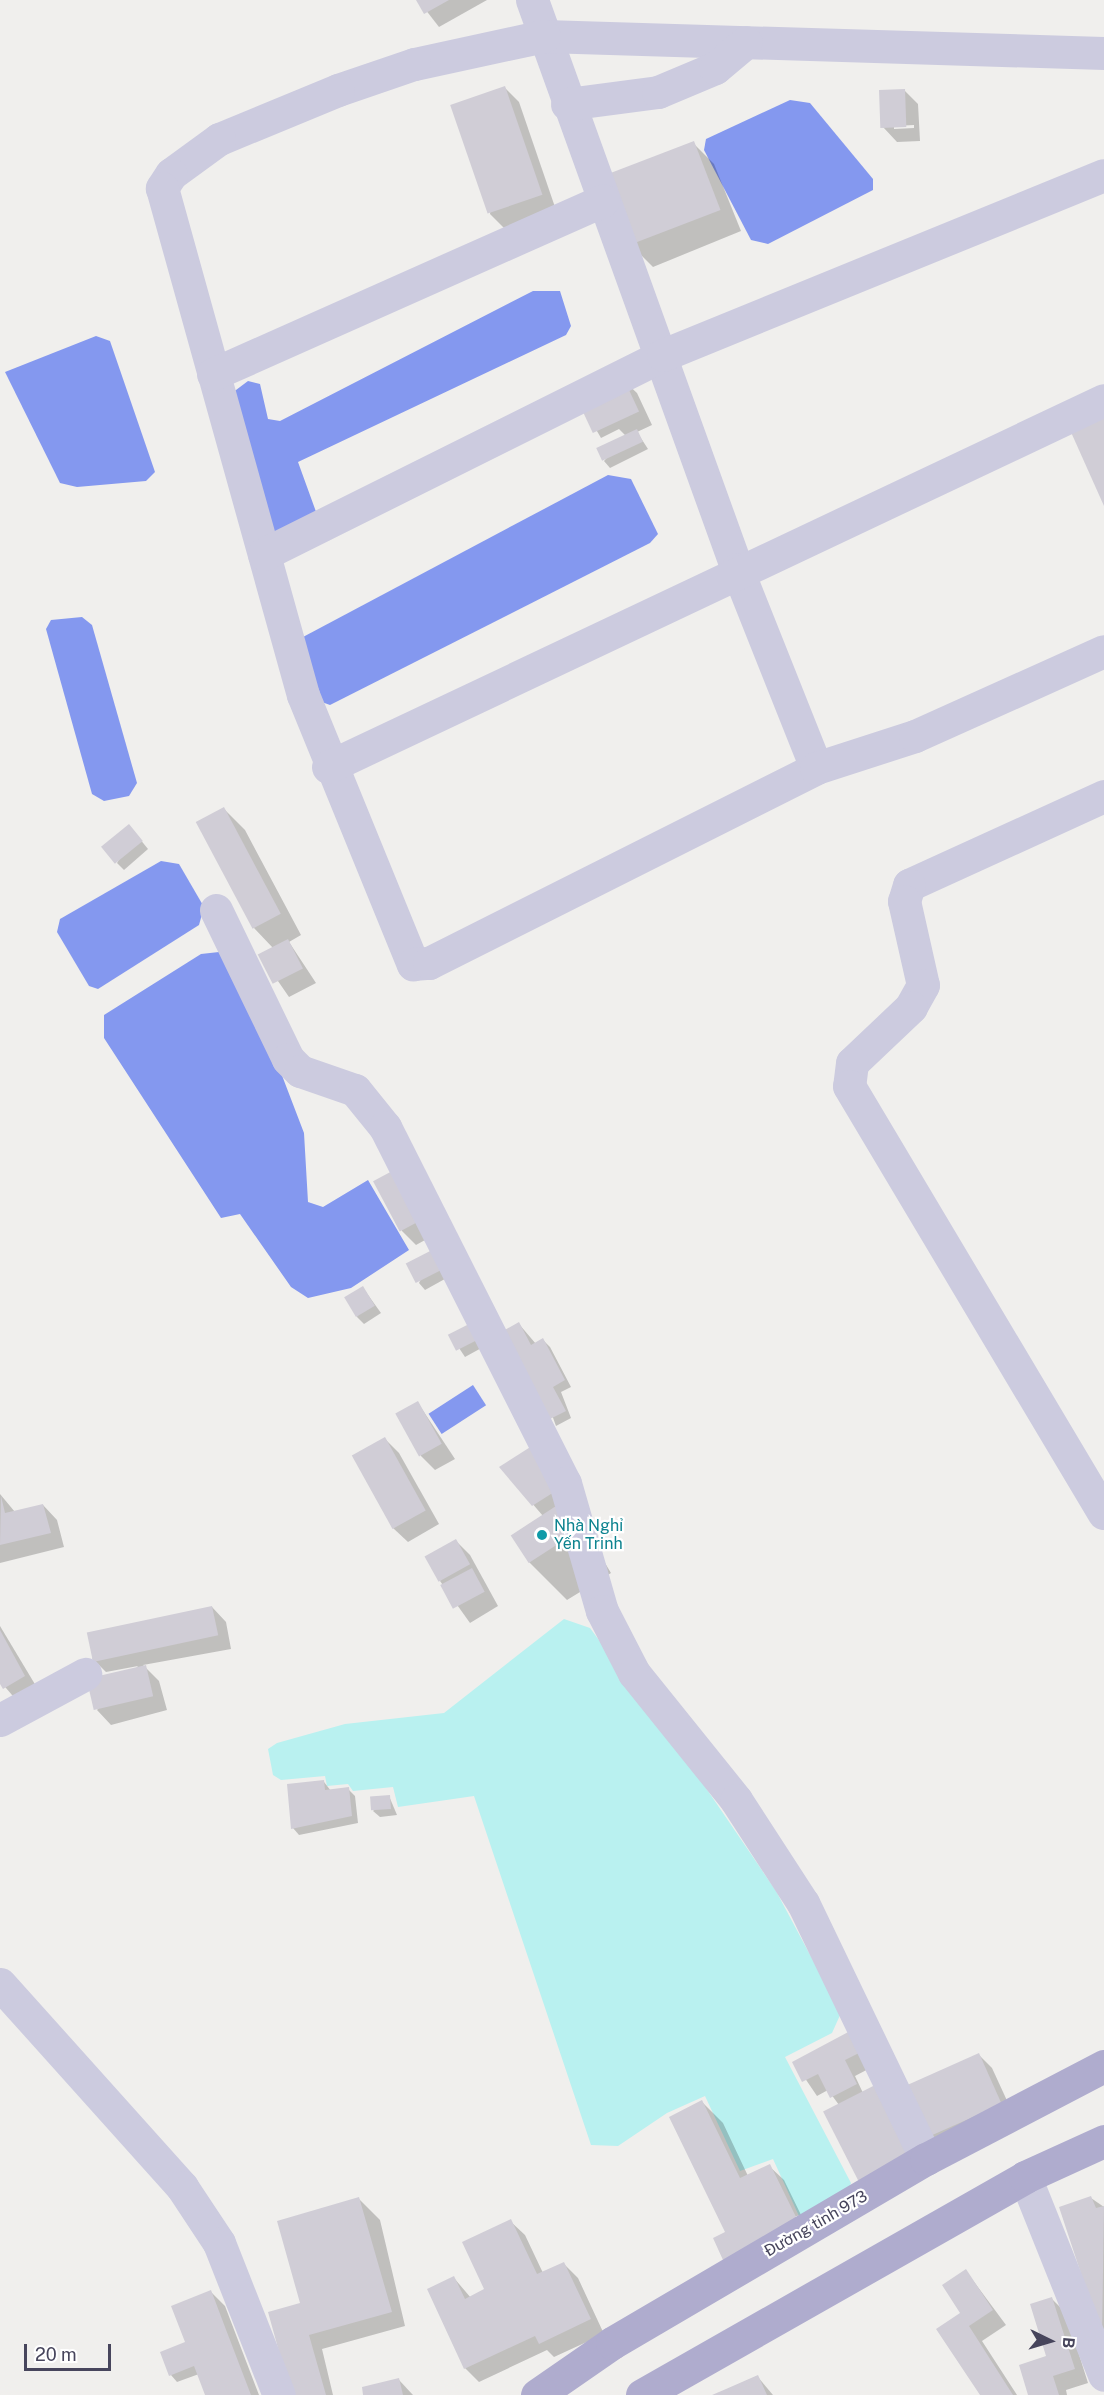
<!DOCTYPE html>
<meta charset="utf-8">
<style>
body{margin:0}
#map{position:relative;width:1104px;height:2395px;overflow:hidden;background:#f0efed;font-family:"Public Sans",sans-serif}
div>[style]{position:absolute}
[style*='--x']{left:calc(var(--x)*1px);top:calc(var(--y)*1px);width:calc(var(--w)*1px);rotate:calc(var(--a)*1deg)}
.green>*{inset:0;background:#b9f1f0}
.water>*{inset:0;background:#8498ef;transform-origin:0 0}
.shadow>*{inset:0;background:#0003}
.building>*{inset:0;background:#d0cdd6;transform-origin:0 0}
.minor>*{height:33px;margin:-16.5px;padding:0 16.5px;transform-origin:16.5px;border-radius:16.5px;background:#cccbdf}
.major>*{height:33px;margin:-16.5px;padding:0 16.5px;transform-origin:16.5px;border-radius:16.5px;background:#afacce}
.dots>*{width:16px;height:16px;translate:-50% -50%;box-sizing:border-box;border:3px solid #fff;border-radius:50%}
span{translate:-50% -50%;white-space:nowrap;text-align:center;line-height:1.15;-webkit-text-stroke:4.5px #fff;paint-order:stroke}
.culture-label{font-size:16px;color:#0d838f}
.left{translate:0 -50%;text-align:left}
.street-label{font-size:16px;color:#47455c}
.north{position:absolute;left:1020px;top:2311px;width:60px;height:60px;-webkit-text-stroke:4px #fff;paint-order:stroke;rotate:95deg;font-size:16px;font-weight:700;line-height:24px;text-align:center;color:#47455c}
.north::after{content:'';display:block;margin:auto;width:21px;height:27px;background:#47455c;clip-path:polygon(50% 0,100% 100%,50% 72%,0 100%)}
.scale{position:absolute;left:24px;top:2344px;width:87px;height:27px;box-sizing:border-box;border:3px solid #47455c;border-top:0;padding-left:8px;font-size:18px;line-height:21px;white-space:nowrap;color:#47455c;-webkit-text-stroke:4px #fff;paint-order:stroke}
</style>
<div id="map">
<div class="green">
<i style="clip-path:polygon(564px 1619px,590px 1628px,678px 1747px,776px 1891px,841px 2013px,832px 2033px,785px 2057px,851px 2183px,846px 2196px,799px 2216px,773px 2159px,740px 2171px,705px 2096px,667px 2113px,618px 2146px,591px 2145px,474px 1796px,398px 1807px,393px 1787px,353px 1791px,348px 1784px,327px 1786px,325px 1776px,281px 1780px,273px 1775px,268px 1749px,277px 1743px,345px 1724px,444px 1713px)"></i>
</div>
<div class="water">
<i style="clip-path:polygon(790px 100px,810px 103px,873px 179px,873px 190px,768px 244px,751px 240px,704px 150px,706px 139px)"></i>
<i style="clip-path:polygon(533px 291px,560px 291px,571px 326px,566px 335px,298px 462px,319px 520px,288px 538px,267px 530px,228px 396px,248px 381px,260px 384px,268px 419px,280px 421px)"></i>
<i style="clip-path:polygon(96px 336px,110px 341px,155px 472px,146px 481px,77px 487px,60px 483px,5px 372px)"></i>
<i style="clip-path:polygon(608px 475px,631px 479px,658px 534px,650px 543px,330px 705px,319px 701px,303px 637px)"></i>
<i style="clip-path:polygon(82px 617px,92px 625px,137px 783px,129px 796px,104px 801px,92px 794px,46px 629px,51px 620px)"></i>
<i style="clip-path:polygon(161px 861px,179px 864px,204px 907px,199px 925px,98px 989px,89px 986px,57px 932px,60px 919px)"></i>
<i style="clip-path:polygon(219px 952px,278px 1065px,304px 1133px,308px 1202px,323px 1207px,368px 1180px,409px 1250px,351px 1288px,308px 1298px,291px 1287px,240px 1214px,221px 1218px,104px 1038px,104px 1015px,201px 954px)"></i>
<i style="left:473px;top:1385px;width:24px;height:53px;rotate:57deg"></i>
</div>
<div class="shadow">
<i style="clip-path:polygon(418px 0,487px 0,439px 27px)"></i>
<i style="clip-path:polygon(505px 88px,519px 102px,556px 210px,504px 228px,490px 214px)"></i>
<i style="clip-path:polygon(evenodd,904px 90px,918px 104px,920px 141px,897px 142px,883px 127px,904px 90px,914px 125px,914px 128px,894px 129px,894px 126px,914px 125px)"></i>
<i style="clip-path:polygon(693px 143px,714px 164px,741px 231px,653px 267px,632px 246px)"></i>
<i style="clip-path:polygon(622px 379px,637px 393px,652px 425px,637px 432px,648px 449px,610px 468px,604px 461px,626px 436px,619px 429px,601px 438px,579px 400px)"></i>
<i style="clip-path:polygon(224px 809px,245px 830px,301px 935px,289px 942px,316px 983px,289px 997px,260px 955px,273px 948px,254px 928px,198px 823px)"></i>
<i style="clip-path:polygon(135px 833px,148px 849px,124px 870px,117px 863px)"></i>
<i style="clip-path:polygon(396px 1171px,436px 1234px,416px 1245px,402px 1231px)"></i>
<i style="clip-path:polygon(435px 1250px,452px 1275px,425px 1290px,419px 1283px)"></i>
<i style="clip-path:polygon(363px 1288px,381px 1313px,364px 1324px,357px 1317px)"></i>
<i style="clip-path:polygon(519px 1324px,536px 1344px,543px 1340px,550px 1347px,571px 1387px,561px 1392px,571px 1418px,556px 1426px)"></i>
<i style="clip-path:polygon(470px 1325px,485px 1346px,465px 1357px,451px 1336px)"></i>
<i style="clip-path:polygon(418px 1403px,455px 1459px,435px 1470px,421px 1456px)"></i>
<i style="clip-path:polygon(385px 1439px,399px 1453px,439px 1524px,408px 1542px,393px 1528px)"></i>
<i style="clip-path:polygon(535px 1446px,611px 1573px,567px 1600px,529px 1562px,543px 1516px,501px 1467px)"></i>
<i style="clip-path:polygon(0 1494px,15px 1512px,43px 1505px,57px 1520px,64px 1547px,0 1563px)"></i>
<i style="clip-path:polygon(456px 1541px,470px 1555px,498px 1606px,470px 1623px,440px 1581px)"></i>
<i style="clip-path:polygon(212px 1607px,226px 1622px,231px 1649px,143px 1665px,159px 1681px,167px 1710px,111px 1725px,97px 1710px,138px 1666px,106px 1672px,92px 1658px)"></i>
<i style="clip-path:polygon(0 1626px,39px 1691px,18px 1702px,0 1681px)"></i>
<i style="clip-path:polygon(324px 1782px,331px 1791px,348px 1789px,355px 1796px,358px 1823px,299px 1835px,293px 1828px)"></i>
<i style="clip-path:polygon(389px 1796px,397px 1815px,380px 1817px,373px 1811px)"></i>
<i style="clip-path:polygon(852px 2032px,876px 2065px,855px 2076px,863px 2093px,839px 2105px,828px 2090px,817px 2096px,794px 2062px)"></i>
<i style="clip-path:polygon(978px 2054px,992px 2068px,1015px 2118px,938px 2153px,924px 2138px)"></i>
<i style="clip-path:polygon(702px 2102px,723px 2123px,748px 2176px,769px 2166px,784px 2180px,801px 2215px,727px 2232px)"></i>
<i style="clip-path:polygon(1091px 2198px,1104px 2207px,1104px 2337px,1061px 2208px)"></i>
<i style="clip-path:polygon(359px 2199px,380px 2220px,405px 2326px,322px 2349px,333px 2395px,293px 2395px,302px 2304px)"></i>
<i style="clip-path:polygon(510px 2221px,525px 2235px,543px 2273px,564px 2264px,578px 2278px,604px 2334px,554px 2357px,547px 2350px,479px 2382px,465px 2368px,454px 2278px,471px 2298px,486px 2290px)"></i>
<i style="clip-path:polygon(966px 2271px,1006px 2325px,982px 2341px,1017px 2395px,981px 2395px,962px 2313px)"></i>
<i style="clip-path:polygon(211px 2292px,225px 2306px,259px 2395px,207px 2395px,199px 2374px,177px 2382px,171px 2375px)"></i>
<i style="clip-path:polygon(1052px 2299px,1066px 2313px,1088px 2383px,1066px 2390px,1067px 2395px,1030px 2395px,1048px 2357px)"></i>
<i style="clip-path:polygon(757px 2376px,773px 2395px,715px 2395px)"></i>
<i style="clip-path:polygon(399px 2380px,413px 2395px,365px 2395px)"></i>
</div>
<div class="building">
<i style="clip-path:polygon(416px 0,449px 0,424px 14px)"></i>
<i style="left:505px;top:86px;width:115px;height:58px;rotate:71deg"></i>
<i style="left:905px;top:89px;width:38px;height:26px;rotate:88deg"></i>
<i style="left:694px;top:141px;width:74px;height:97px;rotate:69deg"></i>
<i style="left:623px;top:377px;width:38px;height:51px;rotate:65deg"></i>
<i style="clip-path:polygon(1104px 404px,1104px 506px,1066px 421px)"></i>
<i style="left:637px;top:429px;width:14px;height:45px;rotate:65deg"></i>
<i style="left:224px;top:807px;width:121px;height:32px;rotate:62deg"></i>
<i style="left:129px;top:824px;width:22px;height:36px;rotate:51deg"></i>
<i style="left:288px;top:939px;width:33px;height:34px;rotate:63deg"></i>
<i style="left:396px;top:1169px;width:57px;height:26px;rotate:62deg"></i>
<i style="left:436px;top:1248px;width:22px;height:34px;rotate:63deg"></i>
<i style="left:363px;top:1286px;width:23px;height:22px;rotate:59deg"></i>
<i style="clip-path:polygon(519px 1322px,531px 1345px,543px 1338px,565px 1380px,553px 1387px,566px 1411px,548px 1420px,503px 1331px)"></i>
<i style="left:471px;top:1323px;width:18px;height:26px;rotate:63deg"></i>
<i style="left:418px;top:1401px;width:49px;height:26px;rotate:61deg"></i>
<i style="left:385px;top:1437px;width:84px;height:38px;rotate:61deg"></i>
<i style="clip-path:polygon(535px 1444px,562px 1487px,532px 1506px,499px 1467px)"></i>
<i style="clip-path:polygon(1px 1496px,5px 1513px,43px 1504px,51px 1533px,0 1545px)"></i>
<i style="left:556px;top:1506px;width:33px;height:54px;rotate:57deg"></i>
<i style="left:456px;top:1539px;width:29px;height:36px;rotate:61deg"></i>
<i style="left:472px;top:1568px;width:27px;height:36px;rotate:62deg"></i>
<i style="left:212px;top:1606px;width:30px;height:128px;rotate:78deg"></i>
<i style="clip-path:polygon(0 1630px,25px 1676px,3px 1689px,0 1684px)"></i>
<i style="left:146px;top:1665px;width:32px;height:61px;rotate:77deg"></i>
<i style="clip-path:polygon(324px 1780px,325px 1790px,349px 1787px,352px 1816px,291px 1829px,287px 1784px)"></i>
<i style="left:390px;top:1795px;width:14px;height:20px;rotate:86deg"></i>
<i style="clip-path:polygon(852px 2030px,863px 2051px,845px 2060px,857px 2084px,830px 2098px,818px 2074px,802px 2082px,792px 2062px)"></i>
<i style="left:979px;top:2053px;width:56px;height:87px;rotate:66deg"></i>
<i style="left:881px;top:2082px;width:85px;height:65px;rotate:63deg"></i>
<i style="clip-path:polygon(702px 2100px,740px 2178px,770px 2164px,799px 2223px,723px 2260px,713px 2238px,725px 2232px,669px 2117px)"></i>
<i style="clip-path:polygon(1091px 2196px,1096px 2208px,1104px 2206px,1102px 2337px,1059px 2207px)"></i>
<i style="clip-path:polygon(359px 2197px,392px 2312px,309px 2335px,326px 2395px,291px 2395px,268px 2312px,300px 2303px,277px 2221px)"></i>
<i style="clip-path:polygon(511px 2219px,537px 2274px,564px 2262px,591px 2319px,539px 2344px,535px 2336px,464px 2369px,427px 2289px,454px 2276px,465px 2299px,484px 2289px,462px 2242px)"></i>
<i style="clip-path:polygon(966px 2269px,993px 2310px,969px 2326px,1013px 2395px,980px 2395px,936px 2329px,960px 2313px,942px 2285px)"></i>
<i style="clip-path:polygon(211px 2290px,225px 2327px,251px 2395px,205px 2395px,194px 2366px,169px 2376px,160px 2352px,185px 2342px,171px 2306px)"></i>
<i style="clip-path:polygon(1052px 2297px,1075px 2369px,1053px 2376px,1059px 2395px,1028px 2395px,1019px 2365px,1046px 2356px,1030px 2304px)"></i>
<i style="clip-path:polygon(758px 2375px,767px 2395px,712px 2395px,726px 2389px)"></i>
<i style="clip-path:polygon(399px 2378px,403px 2395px,363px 2395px,362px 2387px)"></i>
</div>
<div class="minor">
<i style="--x:532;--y:0;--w:605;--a:70.19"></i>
<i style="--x:737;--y:569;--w:214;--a:68.3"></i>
<i style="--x:1104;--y:53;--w:560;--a:-178.26"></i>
<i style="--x:544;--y:36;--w:133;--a:167.8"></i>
<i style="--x:414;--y:64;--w:80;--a:161.1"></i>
<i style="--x:338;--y:90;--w:129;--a:157.6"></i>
<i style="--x:219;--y:139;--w:59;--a:143.9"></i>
<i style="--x:171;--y:174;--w:17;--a:123"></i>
<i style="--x:162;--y:188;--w:526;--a:74.46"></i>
<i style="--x:303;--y:695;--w:291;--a:67.8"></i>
<i style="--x:413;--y:964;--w:16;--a:-4"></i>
<i style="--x:429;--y:963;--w:433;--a:-26.7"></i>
<i style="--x:816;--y:768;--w:104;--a:-17.9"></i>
<i style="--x:915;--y:736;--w:207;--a:-24.2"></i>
<i style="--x:567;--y:104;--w:92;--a:-7.5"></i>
<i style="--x:658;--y:92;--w:62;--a:-22.8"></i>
<i style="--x:715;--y:68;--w:40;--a:-40"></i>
<i style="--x:213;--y:374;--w:427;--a:-24"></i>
<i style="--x:264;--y:554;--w:446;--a:-26.5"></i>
<i style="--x:663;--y:355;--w:476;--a:-22.2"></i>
<i style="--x:328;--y:767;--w:858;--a:-25.31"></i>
<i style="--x:1104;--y:796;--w:214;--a:155.5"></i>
<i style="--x:909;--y:885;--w:17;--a:107"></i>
<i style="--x:904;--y:901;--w:86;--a:77.3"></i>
<i style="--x:923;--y:985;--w:25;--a:119"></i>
<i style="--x:911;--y:1007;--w:81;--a:136.5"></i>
<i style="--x:852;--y:1063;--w:23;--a:97"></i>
<i style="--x:849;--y:1086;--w:497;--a:59.2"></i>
<i style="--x:216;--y:910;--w:165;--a:64.2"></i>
<i style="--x:288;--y:1059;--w:17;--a:45"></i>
<i style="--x:300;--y:1071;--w:58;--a:19.1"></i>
<i style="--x:355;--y:1090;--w:48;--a:51"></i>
<i style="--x:385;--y:1127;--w:399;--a:63.2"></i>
<i style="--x:565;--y:1483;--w:133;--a:73.9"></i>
<i style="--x:602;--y:1611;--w:70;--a:62.7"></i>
<i style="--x:634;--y:1673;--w:163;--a:51.2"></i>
<i style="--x:736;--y:1800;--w:123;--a:57"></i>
<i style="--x:803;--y:1903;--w:284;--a:64.3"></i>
<i style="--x:0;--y:1720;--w:97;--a:-28.4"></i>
<i style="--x:0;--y:1984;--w:273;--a:48.1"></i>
<i style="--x:182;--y:2187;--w:67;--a:56.5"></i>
<i style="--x:219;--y:2243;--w:163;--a:68.5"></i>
<i style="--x:1025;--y:2177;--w:213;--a:68.2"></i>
</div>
<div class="major">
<i style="--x:537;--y:2395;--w:91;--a:-34.7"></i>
<i style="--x:612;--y:2343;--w:364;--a:-30.4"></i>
<i style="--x:926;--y:2159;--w:201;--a:-27.6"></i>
<i style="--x:642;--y:2395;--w:441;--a:-29.6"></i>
<i style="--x:1025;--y:2177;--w:87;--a:-24.5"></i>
</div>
<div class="dots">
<i style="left:542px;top:1535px;background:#0f9aa8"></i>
</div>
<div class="culture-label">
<span class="left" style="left:554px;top:1535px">Nhà Nghỉ<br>Yến Trinh</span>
</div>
<div class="street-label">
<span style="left:816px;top:2224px;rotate:-30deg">Đường tỉnh 973</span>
</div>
<div class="north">B</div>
<div class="scale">20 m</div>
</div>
